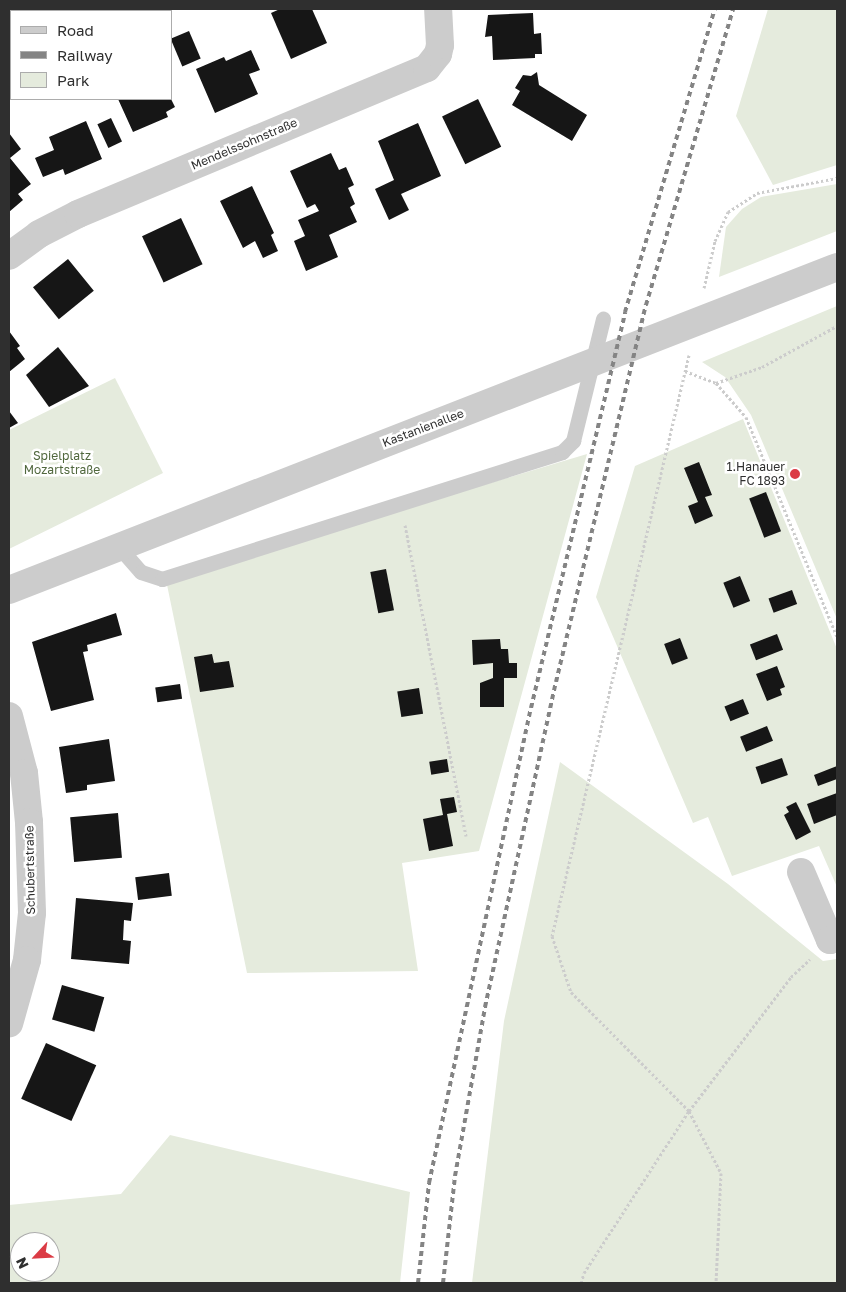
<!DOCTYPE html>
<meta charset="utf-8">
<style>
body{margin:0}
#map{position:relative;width:846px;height:1292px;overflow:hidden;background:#fff;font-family:"Golos Text",sans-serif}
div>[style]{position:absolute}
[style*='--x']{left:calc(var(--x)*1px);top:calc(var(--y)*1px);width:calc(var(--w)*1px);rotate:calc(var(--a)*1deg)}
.green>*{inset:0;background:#e5ebdd}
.building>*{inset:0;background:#161616;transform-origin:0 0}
.path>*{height:3px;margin-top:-1.5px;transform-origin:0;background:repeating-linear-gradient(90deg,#ccc 0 2.5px,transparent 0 5px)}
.lane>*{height:15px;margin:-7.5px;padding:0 7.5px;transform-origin:7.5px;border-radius:7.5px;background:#ccc}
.street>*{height:28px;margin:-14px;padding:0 14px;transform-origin:14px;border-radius:14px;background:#ccc}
.rail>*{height:4px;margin-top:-2px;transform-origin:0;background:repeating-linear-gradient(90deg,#848484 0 5px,transparent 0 9px)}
.dots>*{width:14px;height:14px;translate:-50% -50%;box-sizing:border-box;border:2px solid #fff;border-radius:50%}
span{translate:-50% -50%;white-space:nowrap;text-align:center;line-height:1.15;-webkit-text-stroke:5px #fff;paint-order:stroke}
.street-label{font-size:12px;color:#2f2f2f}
.park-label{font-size:12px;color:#51683e}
.poi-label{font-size:12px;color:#2f2f2f}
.right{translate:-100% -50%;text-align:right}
.frame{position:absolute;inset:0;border:10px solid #2f2f2f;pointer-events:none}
.legend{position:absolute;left:10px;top:10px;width:162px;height:90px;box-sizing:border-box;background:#fff;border:1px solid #acacac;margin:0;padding:6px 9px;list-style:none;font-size:15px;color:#2f2f2f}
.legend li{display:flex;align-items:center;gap:10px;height:25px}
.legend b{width:25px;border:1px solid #acacac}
.north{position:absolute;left:10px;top:1232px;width:50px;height:50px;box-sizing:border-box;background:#fff;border:1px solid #acacac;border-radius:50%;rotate:245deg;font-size:14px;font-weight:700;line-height:20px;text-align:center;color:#2f2f2f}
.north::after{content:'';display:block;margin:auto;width:18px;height:22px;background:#db3b45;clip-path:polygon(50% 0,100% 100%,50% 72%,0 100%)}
</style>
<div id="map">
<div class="green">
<i style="clip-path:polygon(768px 9px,837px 9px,837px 165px,773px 185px,736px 116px)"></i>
<i style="clip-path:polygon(837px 184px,837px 231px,719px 277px,726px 227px,742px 209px,761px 197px)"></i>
<i style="clip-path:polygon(837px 306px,837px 619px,751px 415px,725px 377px,702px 362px)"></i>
<i style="clip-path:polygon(115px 378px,163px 473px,9px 549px,9px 430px)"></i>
<i style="clip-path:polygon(743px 419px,837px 649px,837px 887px,819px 846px,732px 876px,708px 817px,693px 823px,596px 597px,635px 466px)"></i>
<i style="clip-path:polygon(587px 454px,479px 851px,402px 863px,418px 971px,247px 973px,166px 580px)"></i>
<i style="clip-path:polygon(560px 762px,728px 884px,823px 961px,837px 959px,837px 1283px,472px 1283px,504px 1021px)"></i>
<i style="clip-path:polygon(evenodd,170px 1135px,410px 1192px,400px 1283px,9px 1283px,9px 1205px,121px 1194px,170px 1135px,20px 1242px,50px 1242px,50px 1272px,20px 1272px,20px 1242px)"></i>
</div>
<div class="building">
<i style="clip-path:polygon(280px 9px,312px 9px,327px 43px,291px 59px,271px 13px)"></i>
<i style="clip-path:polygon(533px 13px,534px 34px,541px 33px,542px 54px,535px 54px,535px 58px,493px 60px,492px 36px,485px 37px,488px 15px)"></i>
<i style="left:11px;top:17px;width:21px;height:2px;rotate:90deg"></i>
<i style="left:189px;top:31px;width:30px;height:20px;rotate:67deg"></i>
<i style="clip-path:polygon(251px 50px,260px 70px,249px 74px,258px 94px,215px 113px,196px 69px,224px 57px,226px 61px)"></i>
<i style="clip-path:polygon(537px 72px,539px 85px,587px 115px,572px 141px,512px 105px,520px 91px,515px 88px,523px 75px,531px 76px)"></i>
<i style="clip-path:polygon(118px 99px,171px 99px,175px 107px,166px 112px,168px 117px,133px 132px)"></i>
<i style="left:478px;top:99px;width:53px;height:40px;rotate:64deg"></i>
<i style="left:111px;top:118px;width:26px;height:15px;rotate:65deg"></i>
<i style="clip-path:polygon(86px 121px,102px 159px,65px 175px,63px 169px,43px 177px,35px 158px,54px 150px,49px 137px)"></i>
<i style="clip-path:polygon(418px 123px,441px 176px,401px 194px,409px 210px,389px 220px,375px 189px,394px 180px,378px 141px)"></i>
<i style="clip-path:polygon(9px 133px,21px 149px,10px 158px,31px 184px,18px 194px,23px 200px,9px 212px)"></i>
<i style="clip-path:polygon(331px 153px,339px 170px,346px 167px,354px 185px,348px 188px,355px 204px,350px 207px,357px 222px,329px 235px,338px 257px,306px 271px,294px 241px,305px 236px,298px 220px,319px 211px,315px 204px,307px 208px,290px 171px)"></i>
<i style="clip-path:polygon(252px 186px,274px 233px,271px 235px,278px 251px,263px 258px,255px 241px,243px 248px,220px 201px)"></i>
<i style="left:181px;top:218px;width:51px;height:43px;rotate:65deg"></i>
<i style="left:68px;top:259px;width:41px;height:45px;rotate:51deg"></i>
<i style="clip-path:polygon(9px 331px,20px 346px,17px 348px,25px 359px,9px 372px)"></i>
<i style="clip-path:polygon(58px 347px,89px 386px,49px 407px,26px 375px)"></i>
<i style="clip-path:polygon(9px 411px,18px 423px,9px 428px)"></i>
<i style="clip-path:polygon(699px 462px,712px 495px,705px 497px,713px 516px,695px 524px,688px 506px,698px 502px,684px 468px)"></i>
<i style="left:766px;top:492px;width:42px;height:18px;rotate:69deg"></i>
<i style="left:386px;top:569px;width:42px;height:16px;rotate:79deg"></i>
<i style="left:740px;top:576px;width:27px;height:18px;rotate:68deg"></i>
<i style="left:792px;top:590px;width:15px;height:25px;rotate:70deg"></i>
<i style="clip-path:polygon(116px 613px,122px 635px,87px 645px,88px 651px,83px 652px,94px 700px,51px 711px,32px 642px)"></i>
<i style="left:777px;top:634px;width:17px;height:29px;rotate:69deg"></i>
<i style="left:680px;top:638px;width:22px;height:17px;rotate:69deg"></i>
<i style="clip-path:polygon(500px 639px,501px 649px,508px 649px,509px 663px,517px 663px,517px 678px,504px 678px,504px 707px,480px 707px,480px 683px,493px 678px,493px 663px,473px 665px,472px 640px)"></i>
<i style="clip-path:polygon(212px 654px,214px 663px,229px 661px,234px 687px,200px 692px,194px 657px)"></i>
<i style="clip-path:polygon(777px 666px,785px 687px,780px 689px,782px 695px,767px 701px,756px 674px)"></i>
<i style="left:180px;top:684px;width:15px;height:25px;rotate:82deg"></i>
<i style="left:419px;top:688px;width:26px;height:22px;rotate:81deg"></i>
<i style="left:743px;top:699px;width:16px;height:20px;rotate:68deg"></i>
<i style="left:767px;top:726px;width:16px;height:29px;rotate:68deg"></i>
<i style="clip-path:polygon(109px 739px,115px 781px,87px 785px,87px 790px,66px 793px,59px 747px)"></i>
<i style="left:782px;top:758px;width:18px;height:28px;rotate:71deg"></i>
<i style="left:447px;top:759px;width:13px;height:18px;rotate:81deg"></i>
<i style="clip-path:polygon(837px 766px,837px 779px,818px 786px,814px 775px)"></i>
<i style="clip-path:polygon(837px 793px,837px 815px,814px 824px,807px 804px)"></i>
<i style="clip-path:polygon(454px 797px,457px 812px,447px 814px,453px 846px,429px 851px,423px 819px,443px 815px,440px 799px)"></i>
<i style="clip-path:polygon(796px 802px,811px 832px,796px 840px,784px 815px,789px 812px,786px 807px)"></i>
<i style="left:118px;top:813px;width:45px;height:48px;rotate:85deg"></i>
<i style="left:169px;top:873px;width:23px;height:34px;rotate:83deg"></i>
<i style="clip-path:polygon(76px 898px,133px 903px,131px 921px,124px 920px,123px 940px,131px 941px,129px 964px,71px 959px)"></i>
<i style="left:62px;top:985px;width:44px;height:36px;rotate:16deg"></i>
<i style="left:46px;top:1043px;width:55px;height:61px;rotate:24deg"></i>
</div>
<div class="path">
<i style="--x:704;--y:288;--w:48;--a:-76.8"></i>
<i style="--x:715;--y:241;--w:32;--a:-66"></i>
<i style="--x:728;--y:212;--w:35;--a:-33"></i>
<i style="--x:757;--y:193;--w:81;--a:-10.6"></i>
<i style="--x:689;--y:355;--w:597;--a:103.27"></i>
<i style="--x:552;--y:936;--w:59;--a:71.3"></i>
<i style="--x:571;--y:992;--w:168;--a:45.2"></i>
<i style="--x:689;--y:1111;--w:70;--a:62.7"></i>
<i style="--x:721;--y:1173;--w:110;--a:92.6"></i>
<i style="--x:685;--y:371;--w:33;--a:21"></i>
<i style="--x:716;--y:383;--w:45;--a:48.6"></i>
<i style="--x:746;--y:417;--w:238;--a:67.5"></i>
<i style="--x:716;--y:383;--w:49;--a:-19.2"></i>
<i style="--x:762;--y:367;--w:85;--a:-28.7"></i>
<i style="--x:405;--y:525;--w:317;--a:78.9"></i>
<i style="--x:581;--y:1283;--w:10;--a:-73"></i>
<i style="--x:584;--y:1273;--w:193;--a:-57.1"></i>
<i style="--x:689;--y:1111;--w:168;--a:-52.7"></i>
<i style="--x:791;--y:977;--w:26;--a:-43"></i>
</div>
<div class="lane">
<i style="--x:119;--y:547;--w:33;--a:49"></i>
<i style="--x:141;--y:572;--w:22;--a:18"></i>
<i style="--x:162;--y:579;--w:420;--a:-17.6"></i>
<i style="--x:562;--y:452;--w:16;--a:-45"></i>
<i style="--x:573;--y:441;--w:126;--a:-76.2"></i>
</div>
<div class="street">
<i style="--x:9;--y:256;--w:37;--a:-36"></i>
<i style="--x:39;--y:234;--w:44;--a:-27.1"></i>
<i style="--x:78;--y:214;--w:378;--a:-22.7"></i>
<i style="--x:427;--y:68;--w:18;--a:-52"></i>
<i style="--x:438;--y:54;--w:9;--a:-77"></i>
<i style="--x:440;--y:45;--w:36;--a:-93"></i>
<i style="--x:9;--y:590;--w:889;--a:-21.31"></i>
<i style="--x:9;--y:716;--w:59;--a:75.3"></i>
<i style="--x:24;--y:773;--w:49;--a:84.2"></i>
<i style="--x:29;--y:822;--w:91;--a:88.1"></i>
<i style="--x:32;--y:913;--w:47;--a:96.1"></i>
<i style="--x:27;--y:960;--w:66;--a:105.7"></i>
<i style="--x:801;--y:872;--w:74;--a:66.9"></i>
<i style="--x:830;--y:940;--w:8;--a:-23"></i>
</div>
<div class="rail">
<i style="--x:418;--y:1283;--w:101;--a:-83.7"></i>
<i style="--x:429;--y:1183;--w:486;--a:-77.9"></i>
<i style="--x:531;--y:708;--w:407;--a:-76.6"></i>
<i style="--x:625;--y:312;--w:316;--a:-73.5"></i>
<i style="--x:443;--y:1283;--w:108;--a:-83.6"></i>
<i style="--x:455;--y:1176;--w:172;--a:-79.9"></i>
<i style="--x:485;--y:1007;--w:333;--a:-77.7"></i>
<i style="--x:556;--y:682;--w:388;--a:-76.6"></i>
<i style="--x:646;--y:305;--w:309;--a:-73.6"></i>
</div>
<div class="dots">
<i style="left:795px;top:474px;background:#db3b45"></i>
</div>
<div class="street-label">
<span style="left:244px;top:144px;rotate:-23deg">Mendelssohnstraße</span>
<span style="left:423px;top:428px;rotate:-21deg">Kastanienallee</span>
<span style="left:30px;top:870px;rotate:-91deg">Schubertstraße</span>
</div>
<div class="park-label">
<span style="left:62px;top:463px">Spielplatz<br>Mozartstraße</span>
</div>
<div class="poi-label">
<span class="right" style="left:785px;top:474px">1.Hanauer<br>FC 1893</span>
</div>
<div class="frame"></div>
<ul class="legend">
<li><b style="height:6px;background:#ccc"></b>Road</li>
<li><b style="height:6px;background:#848484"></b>Railway</li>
<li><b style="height:14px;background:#e5ebdd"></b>Park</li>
</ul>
<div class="north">N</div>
</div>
